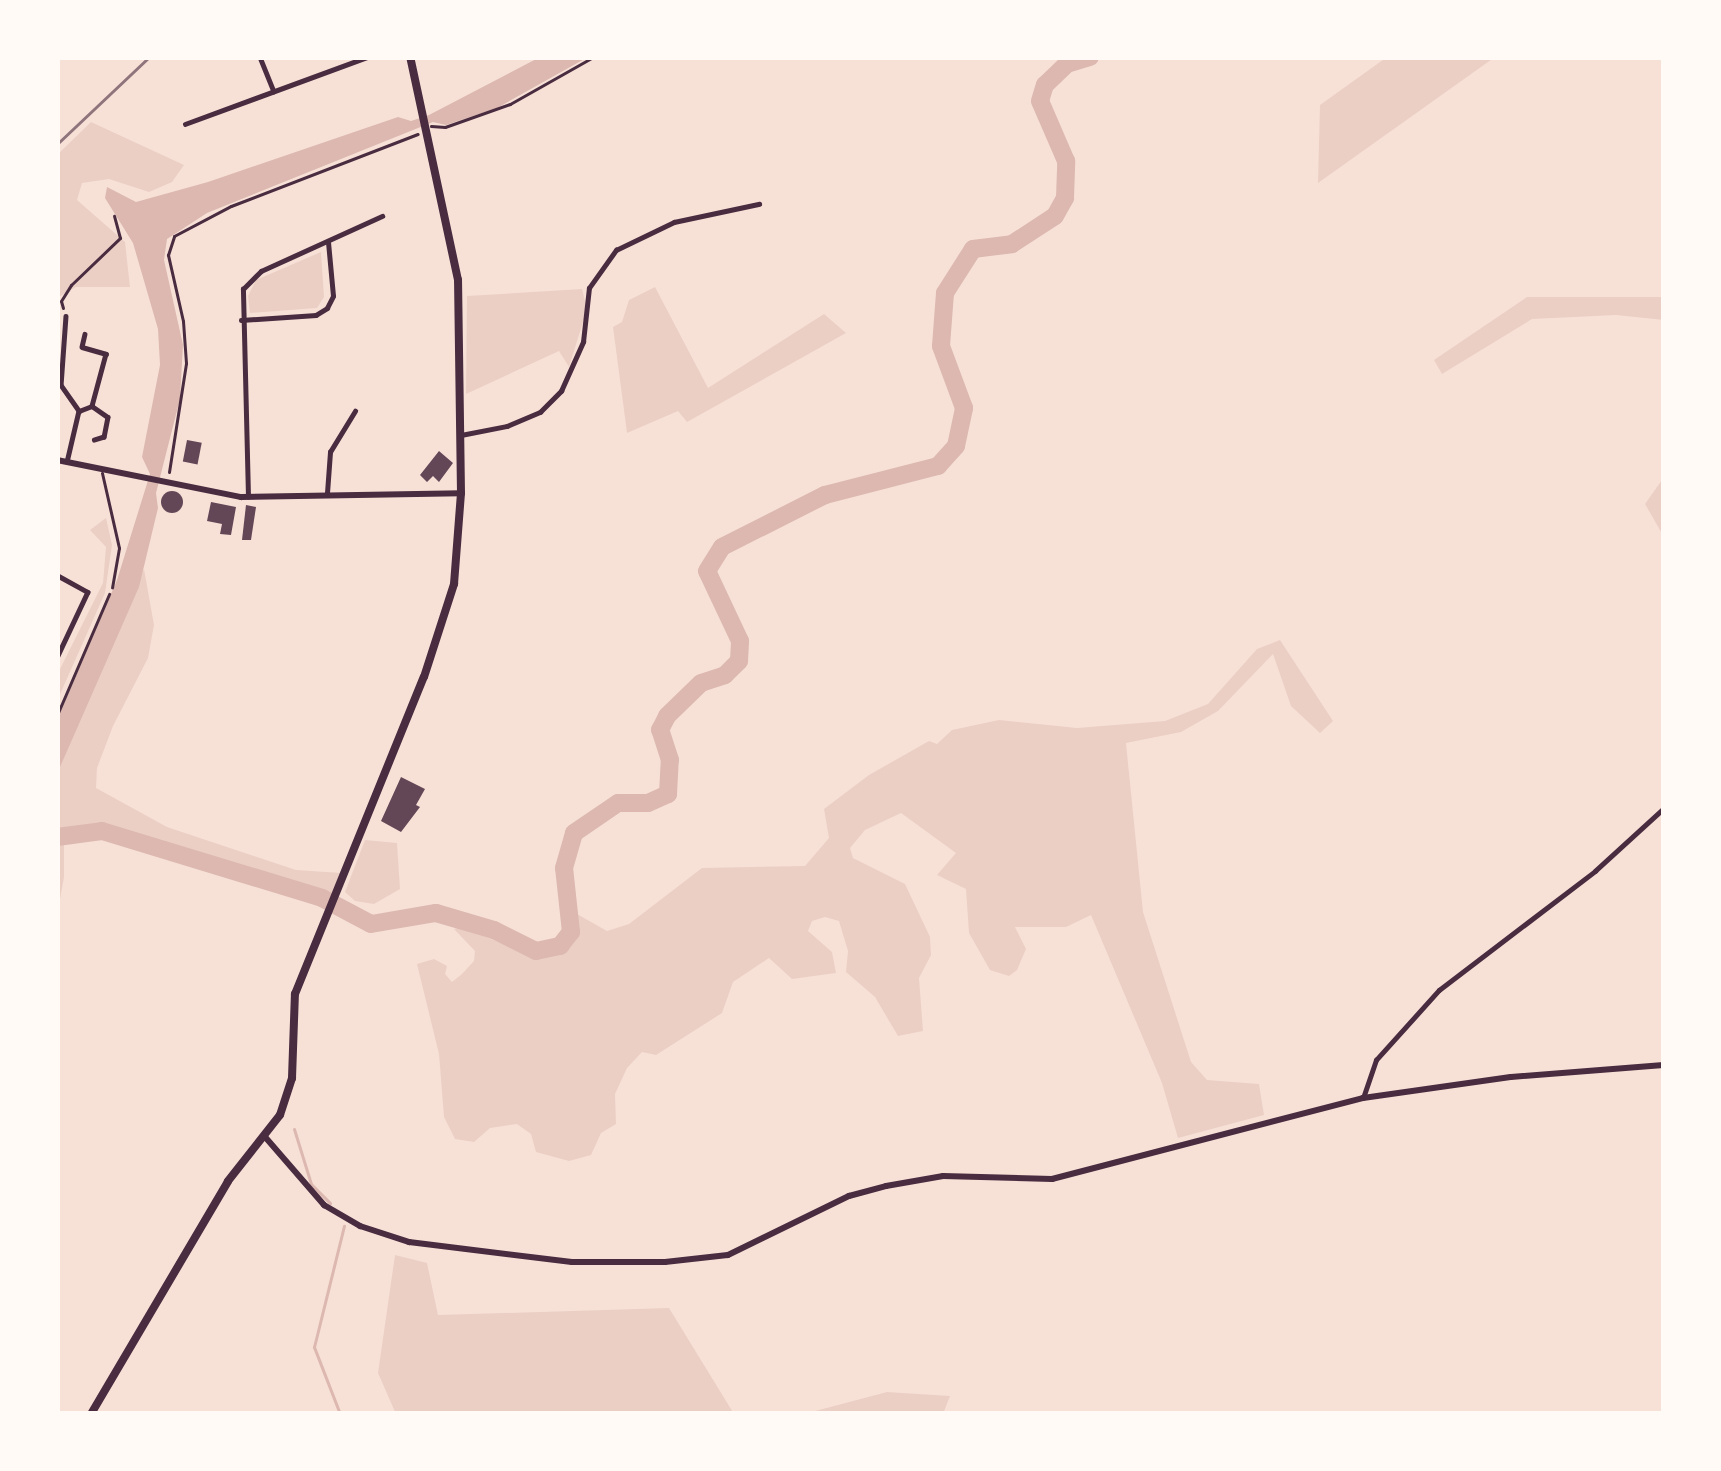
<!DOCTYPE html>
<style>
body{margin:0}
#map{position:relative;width:1721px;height:1471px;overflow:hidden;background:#f7e1d7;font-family:"Alegreya Sans",sans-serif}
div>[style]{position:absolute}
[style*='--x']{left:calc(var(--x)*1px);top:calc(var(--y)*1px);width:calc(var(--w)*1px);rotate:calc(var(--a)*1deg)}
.green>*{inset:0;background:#ebcfc5}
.water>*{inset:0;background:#dcb8b0}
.stream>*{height:3px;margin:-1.5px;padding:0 1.5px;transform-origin:1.5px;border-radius:1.5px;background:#dcb8b0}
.river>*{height:18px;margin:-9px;padding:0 9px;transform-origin:9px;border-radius:9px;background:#dcb8b0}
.building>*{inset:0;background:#644757;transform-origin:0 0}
.round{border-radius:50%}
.path>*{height:3px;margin:-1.5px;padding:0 1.5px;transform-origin:1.5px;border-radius:1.5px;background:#4a2c40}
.service>*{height:3px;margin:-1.5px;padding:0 1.5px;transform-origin:1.5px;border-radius:1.5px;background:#4a2c40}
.minor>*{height:4.5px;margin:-2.25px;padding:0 2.25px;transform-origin:2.25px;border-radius:2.25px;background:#4a2c40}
.tertiary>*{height:6px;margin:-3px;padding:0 3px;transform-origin:3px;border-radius:3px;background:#4a2c40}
.trunk>*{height:8px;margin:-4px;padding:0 4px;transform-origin:4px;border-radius:4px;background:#4a2c40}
.rail>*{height:3px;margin:-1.5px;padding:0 1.5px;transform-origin:1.5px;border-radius:1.5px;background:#8f747c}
span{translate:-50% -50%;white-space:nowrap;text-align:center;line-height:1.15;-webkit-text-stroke:10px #fffaf5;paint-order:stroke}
.frame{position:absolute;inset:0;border:60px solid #fffaf5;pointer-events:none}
</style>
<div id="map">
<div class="green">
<i style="clip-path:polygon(1387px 57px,1495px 57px,1318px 183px,1320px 105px)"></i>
<i style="clip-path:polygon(91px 122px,184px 165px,172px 182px,149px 192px,109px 179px,82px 183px,77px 200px,125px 242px,130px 287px,76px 287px,57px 298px,57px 155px)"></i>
<i style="clip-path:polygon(321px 252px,324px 297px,317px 308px,250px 313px,248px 296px,256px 280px)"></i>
<i style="clip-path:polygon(655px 287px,708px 388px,824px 314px,846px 333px,687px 422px,678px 411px,627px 433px,613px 327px,622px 322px,629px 300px)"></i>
<i style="clip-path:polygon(582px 289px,587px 309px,569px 367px,559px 351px,466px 394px,467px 296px)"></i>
<i style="clip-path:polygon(1527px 297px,1664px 297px,1664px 320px,1616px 315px,1532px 319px,1442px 374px,1434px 360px)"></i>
<i style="clip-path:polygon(1664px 477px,1664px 537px,1645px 504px)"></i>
<i style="clip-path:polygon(106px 518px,112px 545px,105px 593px,57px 701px,57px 675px,103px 583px,106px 547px,90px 530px)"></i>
<i style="clip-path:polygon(144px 569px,154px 625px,148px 658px,113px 726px,97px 768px,96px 788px,167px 827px,296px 870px,342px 873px,331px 902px,85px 830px,59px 837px,64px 837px,64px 877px,57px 916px,57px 774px)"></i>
<i style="clip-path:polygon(1280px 640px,1333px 721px,1320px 733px,1291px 706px,1273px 654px,1218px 711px,1181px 732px,1126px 743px,1143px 912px,1191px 1062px,1207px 1080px,1259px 1084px,1264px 1115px,1178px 1138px,1162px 1083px,1091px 915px,1066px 927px,1015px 927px,1026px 949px,1017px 970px,1009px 976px,990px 970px,969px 933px,966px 889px,937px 875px,956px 853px,901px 813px,865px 830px,850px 848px,853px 858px,905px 884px,930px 937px,931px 955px,919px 978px,923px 1031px,898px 1036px,875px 997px,846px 972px,848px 951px,839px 921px,825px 917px,812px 921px,808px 931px,832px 952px,836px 973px,792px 979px,769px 958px,733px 982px,722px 1013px,656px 1055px,642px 1052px,627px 1068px,615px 1094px,616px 1124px,601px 1133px,591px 1155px,569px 1161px,536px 1152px,531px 1134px,517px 1124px,490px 1128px,474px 1142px,455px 1139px,444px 1117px,439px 1054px,417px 964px,434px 959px,447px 966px,445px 974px,452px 982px,462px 974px,474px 961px,475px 951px,454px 929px,463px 927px,531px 956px,543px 954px,567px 943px,577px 914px,607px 931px,629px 924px,702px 868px,805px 866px,829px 838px,824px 809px,869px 775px,929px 741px,937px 744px,952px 730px,999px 720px,1077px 728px,1165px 721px,1208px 704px,1257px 649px)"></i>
<i style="clip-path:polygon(365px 840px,397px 843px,400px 889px,374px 904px,355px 901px,345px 892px)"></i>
<i style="clip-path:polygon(395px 1255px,427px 1263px,438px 1315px,669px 1308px,734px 1414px,396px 1414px,378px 1373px)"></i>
<i style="clip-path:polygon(887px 1392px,950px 1396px,943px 1414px,804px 1414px)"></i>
</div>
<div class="water">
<i style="clip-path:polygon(540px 57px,588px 57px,497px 108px,446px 125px,433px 122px,207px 213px,167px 239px,164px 260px,183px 345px,180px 399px,156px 493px,158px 508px,139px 587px,57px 774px,57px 720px,117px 580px,150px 474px,142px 457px,160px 365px,158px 329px,133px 243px,105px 198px,107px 187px,136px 202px,208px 182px,398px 117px,411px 121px,429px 115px)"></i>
</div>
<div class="stream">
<i style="--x:294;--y:1129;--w:58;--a:72.8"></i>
<i style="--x:311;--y:1184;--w:27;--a:45"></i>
<i style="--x:340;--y:1414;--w:72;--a:-111.2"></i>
<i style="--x:314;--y:1347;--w:125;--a:-76.1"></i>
</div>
<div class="river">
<i style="--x:57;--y:837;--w:45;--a:-7.6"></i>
<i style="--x:102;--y:831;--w:230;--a:16.9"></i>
<i style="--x:322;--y:898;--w:55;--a:28"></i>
<i style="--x:371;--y:924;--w:66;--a:-9.6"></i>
<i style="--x:436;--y:913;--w:60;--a:16.3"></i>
<i style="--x:494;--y:930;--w:47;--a:26.6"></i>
<i style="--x:536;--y:951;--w:25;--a:-12"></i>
<i style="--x:560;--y:946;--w:18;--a:-52"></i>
<i style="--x:571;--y:932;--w:64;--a:-96.2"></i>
<i style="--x:564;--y:868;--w:36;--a:-74"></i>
<i style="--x:574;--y:833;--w:53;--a:-34.3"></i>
<i style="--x:618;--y:803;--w:30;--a:0"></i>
<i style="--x:648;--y:803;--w:22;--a:-24"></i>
<i style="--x:668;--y:794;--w:34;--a:-87"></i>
<i style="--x:670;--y:760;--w:32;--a:-108"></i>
<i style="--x:660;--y:730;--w:16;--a:-63"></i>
<i style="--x:667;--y:716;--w:47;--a:-44.1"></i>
<i style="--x:701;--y:683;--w:25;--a:-18"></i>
<i style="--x:725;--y:675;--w:20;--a:-45"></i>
<i style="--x:739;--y:661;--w:20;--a:-87"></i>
<i style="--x:740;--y:641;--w:77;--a:-115.2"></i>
<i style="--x:707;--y:571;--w:28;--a:-58"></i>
<i style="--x:722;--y:547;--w:115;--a:-26.8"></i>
<i style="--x:825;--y:495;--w:117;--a:-14.4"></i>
<i style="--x:938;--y:466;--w:27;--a:-48"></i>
<i style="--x:956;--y:446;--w:39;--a:-78"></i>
<i style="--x:964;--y:408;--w:66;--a:-110.4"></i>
<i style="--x:941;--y:346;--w:53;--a:-85.7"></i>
<i style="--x:945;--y:293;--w:52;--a:-57.5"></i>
<i style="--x:973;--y:249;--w:39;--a:-7"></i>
<i style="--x:1012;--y:244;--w:51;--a:-33.1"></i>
<i style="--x:1055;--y:216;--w:21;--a:-61"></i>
<i style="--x:1065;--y:198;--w:37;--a:-88"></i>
<i style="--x:1066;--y:161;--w:65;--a:-113.4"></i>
<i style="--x:1040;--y:101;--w:17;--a:-73"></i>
<i style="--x:1045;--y:85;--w:30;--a:-44"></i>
<i style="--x:1067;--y:64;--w:24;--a:-17"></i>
</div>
<div class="building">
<i style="left:187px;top:440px;width:15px;height:22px;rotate:11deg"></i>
<i style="clip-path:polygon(439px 451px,453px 463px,439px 482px,433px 476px,427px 482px,420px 475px)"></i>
<i class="round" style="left:161px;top:491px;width:22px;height:22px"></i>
<i style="clip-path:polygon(211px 502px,236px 507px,231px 535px,220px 534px,222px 524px,207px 521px)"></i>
<i style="clip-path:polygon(246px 505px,256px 507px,251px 540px,242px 540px)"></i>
<i style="clip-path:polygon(401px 777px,425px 789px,416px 805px,420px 807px,401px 832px,381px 821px)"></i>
</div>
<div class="path">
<i style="--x:431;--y:126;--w:14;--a:4"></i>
<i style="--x:445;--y:127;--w:69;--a:-19.5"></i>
<i style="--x:510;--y:104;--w:95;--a:-29.5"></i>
<i style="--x:63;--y:308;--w:7;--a:-106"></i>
<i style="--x:61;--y:301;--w:19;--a:-58"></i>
<i style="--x:71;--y:285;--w:68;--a:-43.8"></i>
<i style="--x:120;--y:238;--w:23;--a:-105"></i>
<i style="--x:169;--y:472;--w:110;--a:-81.1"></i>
<i style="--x:186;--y:363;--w:42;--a:-94.1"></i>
<i style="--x:183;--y:321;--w:68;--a:-102.8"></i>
<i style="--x:168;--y:255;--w:20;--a:-72"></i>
<i style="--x:174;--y:236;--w:64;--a:-27.8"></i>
<i style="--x:231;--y:206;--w:200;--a:-21.1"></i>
<i style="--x:57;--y:715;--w:132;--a:-66.7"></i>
</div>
<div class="service">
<i style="--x:102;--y:473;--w:77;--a:77.2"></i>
<i style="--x:119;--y:548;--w:40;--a:100"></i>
</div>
<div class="minor">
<i style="--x:260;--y:57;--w:37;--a:68"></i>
<i style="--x:185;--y:124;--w:194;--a:-20.2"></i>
<i style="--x:66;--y:316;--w:69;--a:94.1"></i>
<i style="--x:61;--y:385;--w:32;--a:55"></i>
<i style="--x:79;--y:411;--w:52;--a:103.2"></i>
<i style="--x:241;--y:320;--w:75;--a:-3.8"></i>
<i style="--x:316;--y:315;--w:13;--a:-32"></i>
<i style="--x:327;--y:308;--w:13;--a:-63"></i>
<i style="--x:333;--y:296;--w:54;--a:-95.3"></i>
<i style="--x:85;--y:334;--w:13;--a:103"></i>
<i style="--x:82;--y:347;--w:25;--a:16"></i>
<i style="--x:106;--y:354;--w:54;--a:105.1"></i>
<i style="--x:79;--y:411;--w:14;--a:-21"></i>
<i style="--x:92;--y:406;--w:19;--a:35"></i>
<i style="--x:108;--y:417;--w:20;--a:101"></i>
<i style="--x:104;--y:437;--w:10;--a:163"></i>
<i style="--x:461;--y:435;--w:47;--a:-11.1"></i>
<i style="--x:507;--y:426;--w:36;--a:-23"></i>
<i style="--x:540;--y:412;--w:30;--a:-45"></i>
<i style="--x:561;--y:391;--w:54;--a:-65.8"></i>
<i style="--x:583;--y:342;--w:54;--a:-83.7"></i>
<i style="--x:589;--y:288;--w:47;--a:-54.6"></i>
<i style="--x:616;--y:250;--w:64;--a:-25.8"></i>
<i style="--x:674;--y:222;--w:87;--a:-12"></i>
<i style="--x:327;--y:493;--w:41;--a:-85.8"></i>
<i style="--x:330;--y:452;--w:48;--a:-58.6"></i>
<i style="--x:248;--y:497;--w:208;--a:-91.4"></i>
<i style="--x:243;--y:289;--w:25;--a:-45"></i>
<i style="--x:261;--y:271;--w:133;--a:-24.4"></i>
<i style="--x:57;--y:575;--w:35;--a:29"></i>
<i style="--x:88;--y:592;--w:73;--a:115.2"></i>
<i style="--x:1363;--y:1098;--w:40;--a:-71.1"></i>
<i style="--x:1376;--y:1060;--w:94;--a:-48"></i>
<i style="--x:1439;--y:990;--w:196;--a:-37.3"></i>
<i style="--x:1595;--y:871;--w:93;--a:-42.4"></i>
</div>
<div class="tertiary">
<i style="--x:57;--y:460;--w:188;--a:11.4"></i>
<i style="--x:241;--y:497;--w:220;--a:-1"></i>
<i style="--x:266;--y:1138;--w:89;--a:49.1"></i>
<i style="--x:324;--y:1205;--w:42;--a:30.3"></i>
<i style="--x:360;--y:1226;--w:52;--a:18.1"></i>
<i style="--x:409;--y:1242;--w:164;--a:7"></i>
<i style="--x:572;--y:1262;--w:93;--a:0"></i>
<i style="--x:665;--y:1262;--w:63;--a:-6.3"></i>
<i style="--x:728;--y:1255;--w:135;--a:-26"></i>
<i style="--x:849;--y:1196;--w:38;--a:-15"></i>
<i style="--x:886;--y:1186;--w:58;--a:-10"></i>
<i style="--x:943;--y:1176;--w:109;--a:1.6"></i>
<i style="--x:1052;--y:1179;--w:321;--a:-14.6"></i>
<i style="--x:1363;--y:1098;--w:149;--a:-8.1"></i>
<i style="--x:1511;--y:1077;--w:153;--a:-4.5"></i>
</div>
<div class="trunk">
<i style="--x:91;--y:1414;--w:270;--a:-59.5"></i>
<i style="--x:228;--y:1181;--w:84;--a:-51.8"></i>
<i style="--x:280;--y:1115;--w:39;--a:-72"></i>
<i style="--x:292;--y:1078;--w:84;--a:-88"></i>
<i style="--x:295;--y:994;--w:342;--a:-67.9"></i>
<i style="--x:424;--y:677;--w:98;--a:-72.1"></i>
<i style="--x:454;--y:584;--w:91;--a:-85.6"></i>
<i style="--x:461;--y:493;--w:213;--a:-90.8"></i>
<i style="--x:458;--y:280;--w:228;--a:-102.1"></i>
</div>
<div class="rail">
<i style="--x:57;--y:144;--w:127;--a:-43.4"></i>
</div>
<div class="frame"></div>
</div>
